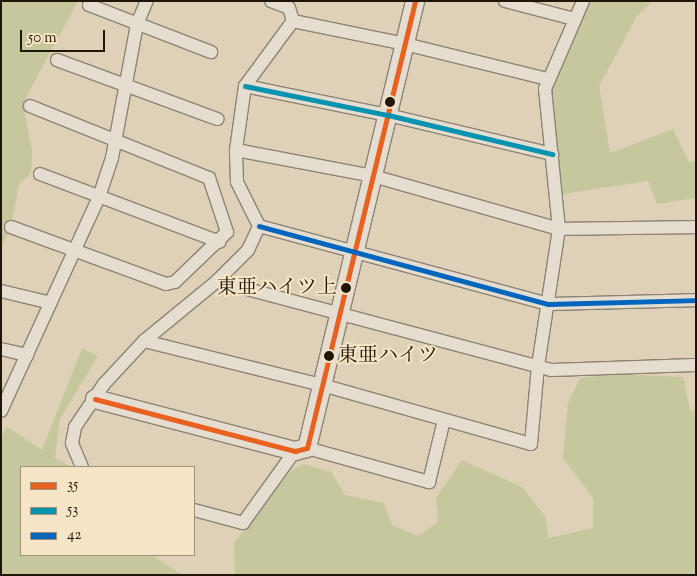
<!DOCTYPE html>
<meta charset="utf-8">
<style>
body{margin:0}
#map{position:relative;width:697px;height:576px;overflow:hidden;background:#ded1b7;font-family:"Sorts Mill Goudy","Noto Serif JP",serif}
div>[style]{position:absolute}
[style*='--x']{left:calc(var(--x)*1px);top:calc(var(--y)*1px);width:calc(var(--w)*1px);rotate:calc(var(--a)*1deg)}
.green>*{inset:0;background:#c7c79e}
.roads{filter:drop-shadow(1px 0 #8c8373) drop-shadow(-1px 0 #8c8373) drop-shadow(0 1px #8c8373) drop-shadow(0 -1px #8c8373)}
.street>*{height:12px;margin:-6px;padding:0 6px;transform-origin:6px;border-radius:6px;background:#e4ddd0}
.secondary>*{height:18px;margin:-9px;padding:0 9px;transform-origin:9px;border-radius:9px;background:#e4ddd0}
.bus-1>*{height:5px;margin:-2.5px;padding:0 2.5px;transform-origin:2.5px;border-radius:2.5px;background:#e86121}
.bus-2>*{height:5px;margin:-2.5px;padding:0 2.5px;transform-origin:2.5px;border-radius:2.5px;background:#0593b0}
.bus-3>*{height:5px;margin:-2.5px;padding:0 2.5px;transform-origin:2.5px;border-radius:2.5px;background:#0065bd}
.dots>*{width:14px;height:14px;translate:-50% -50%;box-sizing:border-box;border:2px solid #f5e4c5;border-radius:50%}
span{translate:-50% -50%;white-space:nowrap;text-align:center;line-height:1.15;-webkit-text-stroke:4px #f5e4c5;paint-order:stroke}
.bus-label{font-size:20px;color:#201607}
.right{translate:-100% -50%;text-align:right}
.left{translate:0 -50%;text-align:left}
.frame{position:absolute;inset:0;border:2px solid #201607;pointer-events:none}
.legend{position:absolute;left:20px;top:466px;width:175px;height:90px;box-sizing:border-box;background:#f5e4c5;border:1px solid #a09279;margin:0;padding:6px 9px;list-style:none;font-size:15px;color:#201607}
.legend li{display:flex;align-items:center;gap:10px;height:25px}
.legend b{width:25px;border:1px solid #a09279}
.scale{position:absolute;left:20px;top:30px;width:85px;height:22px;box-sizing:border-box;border:2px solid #201607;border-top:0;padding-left:6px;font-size:15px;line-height:18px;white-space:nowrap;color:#201607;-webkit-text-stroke:4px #f5e4c5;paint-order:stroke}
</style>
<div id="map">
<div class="green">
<i style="clip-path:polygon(1px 1px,78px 1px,23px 103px,32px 151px,31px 173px,19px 184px,11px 227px,1px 248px)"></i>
<i style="clip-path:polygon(583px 1px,653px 1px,637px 16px,599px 86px,610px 153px,673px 129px,689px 162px,696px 161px,696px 198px,657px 204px,648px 181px,556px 195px,547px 80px)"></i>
<i style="clip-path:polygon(82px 348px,98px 356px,60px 419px,55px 458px,71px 467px,21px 467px,21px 555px,152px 555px,182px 575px,1px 575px,1px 437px,7px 427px,42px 450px)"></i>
<i style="clip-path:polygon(618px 374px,683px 377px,690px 410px,696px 411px,696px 575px,235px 575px,234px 543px,291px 471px,303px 464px,331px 472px,345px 495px,384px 503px,392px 525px,418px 536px,438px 522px,436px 498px,462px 460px,522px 487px,546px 517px,548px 538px,593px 528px,593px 498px,563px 458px,568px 403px,580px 378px)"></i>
</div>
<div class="roads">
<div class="street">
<i style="--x:505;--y:1;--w:71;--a:14.6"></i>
<i style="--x:89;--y:5;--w:131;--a:21.1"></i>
<i style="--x:293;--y:21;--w:114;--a:11.6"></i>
<i style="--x:405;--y:44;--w:146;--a:13.8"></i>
<i style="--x:57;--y:60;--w:171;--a:20.2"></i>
<i style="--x:245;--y:86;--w:146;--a:11.5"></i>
<i style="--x:388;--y:115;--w:169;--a:13.4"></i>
<i style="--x:236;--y:150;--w:139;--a:10.7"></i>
<i style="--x:373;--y:176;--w:193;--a:15.9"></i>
<i style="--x:559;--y:229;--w:137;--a:-0.8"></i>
<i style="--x:40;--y:174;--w:192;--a:20.7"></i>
<i style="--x:259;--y:226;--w:299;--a:15.1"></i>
<i style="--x:548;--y:304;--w:148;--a:-1.5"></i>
<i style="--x:11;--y:227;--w:165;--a:20.2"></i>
<i style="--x:166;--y:284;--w:9;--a:-13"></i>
<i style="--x:175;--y:282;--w:72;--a:-43.9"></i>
<i style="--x:227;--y:232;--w:57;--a:-108.4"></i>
<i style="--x:209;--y:178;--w:193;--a:-158.1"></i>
<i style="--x:217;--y:281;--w:346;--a:14.9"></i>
<i style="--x:551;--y:370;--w:145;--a:-2"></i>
<i style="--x:1;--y:291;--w:51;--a:13.5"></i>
<i style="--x:144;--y:341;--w:183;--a:13.9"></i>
<i style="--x:322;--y:385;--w:217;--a:15.8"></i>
<i style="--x:531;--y:444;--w:78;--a:-84.9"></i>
<i style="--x:538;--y:366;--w:139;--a:-81.3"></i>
<i style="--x:559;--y:229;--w:141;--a:-95.7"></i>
<i style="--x:545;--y:89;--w:96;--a:-66.6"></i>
<i style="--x:1;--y:349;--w:27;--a:13"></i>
<i style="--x:1;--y:411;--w:235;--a:-65.4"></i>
<i style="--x:99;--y:197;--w:41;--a:-71.6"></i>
<i style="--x:112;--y:158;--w:136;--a:-79.4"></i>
<i style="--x:137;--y:24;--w:25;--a:-67"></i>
<i style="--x:307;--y:448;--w:127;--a:15.6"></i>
<i style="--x:429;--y:482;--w:64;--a:-76.4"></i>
<i style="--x:82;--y:467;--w:26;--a:-113"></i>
<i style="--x:72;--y:443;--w:16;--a:-79"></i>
<i style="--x:75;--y:427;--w:52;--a:-56"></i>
<i style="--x:104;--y:384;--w:59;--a:-47.1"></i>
<i style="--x:144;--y:341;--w:94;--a:-39.4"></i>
<i style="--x:217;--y:281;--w:44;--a:-45"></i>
<i style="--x:248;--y:250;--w:26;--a:-65"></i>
<i style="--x:259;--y:226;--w:49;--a:-116.6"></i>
<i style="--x:237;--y:182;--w:32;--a:-92"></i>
<i style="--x:236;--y:150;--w:65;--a:-82"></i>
<i style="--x:245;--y:86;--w:81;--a:-53.6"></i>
<i style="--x:293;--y:21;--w:14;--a:-107"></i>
<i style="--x:289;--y:8;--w:19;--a:-159"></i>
<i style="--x:194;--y:510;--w:51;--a:14.9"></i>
<i style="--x:243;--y:523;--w:89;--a:-54.2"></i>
</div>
<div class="secondary">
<i style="--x:95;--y:399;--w:207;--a:14.6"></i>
<i style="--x:295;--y:451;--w:12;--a:-14"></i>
<i style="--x:307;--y:448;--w:460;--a:-76.4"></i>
</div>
</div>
<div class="bus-1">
<i style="--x:95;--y:399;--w:207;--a:14.6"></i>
<i style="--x:295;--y:451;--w:12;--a:-14"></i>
<i style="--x:307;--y:448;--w:460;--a:-76.4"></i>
</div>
<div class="bus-2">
<i style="--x:245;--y:86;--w:146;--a:11.5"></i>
<i style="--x:388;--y:115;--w:169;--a:13.4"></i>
</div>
<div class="bus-3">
<i style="--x:259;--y:226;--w:299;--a:15.1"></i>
<i style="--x:548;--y:304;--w:148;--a:-1.5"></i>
</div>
<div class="dots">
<i style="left:390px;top:102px;background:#201607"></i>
<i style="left:346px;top:288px;background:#201607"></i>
<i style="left:329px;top:356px;background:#201607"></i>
</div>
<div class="bus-label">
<span class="right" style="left:337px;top:288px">東亜ハイツ上</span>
<span class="left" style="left:338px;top:356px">東亜ハイツ</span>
</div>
<div class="frame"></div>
<ul class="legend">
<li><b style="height:6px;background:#e86121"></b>35</li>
<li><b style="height:6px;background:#0593b0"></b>53</li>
<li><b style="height:6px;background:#0065bd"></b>42</li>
</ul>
<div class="scale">50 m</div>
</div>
